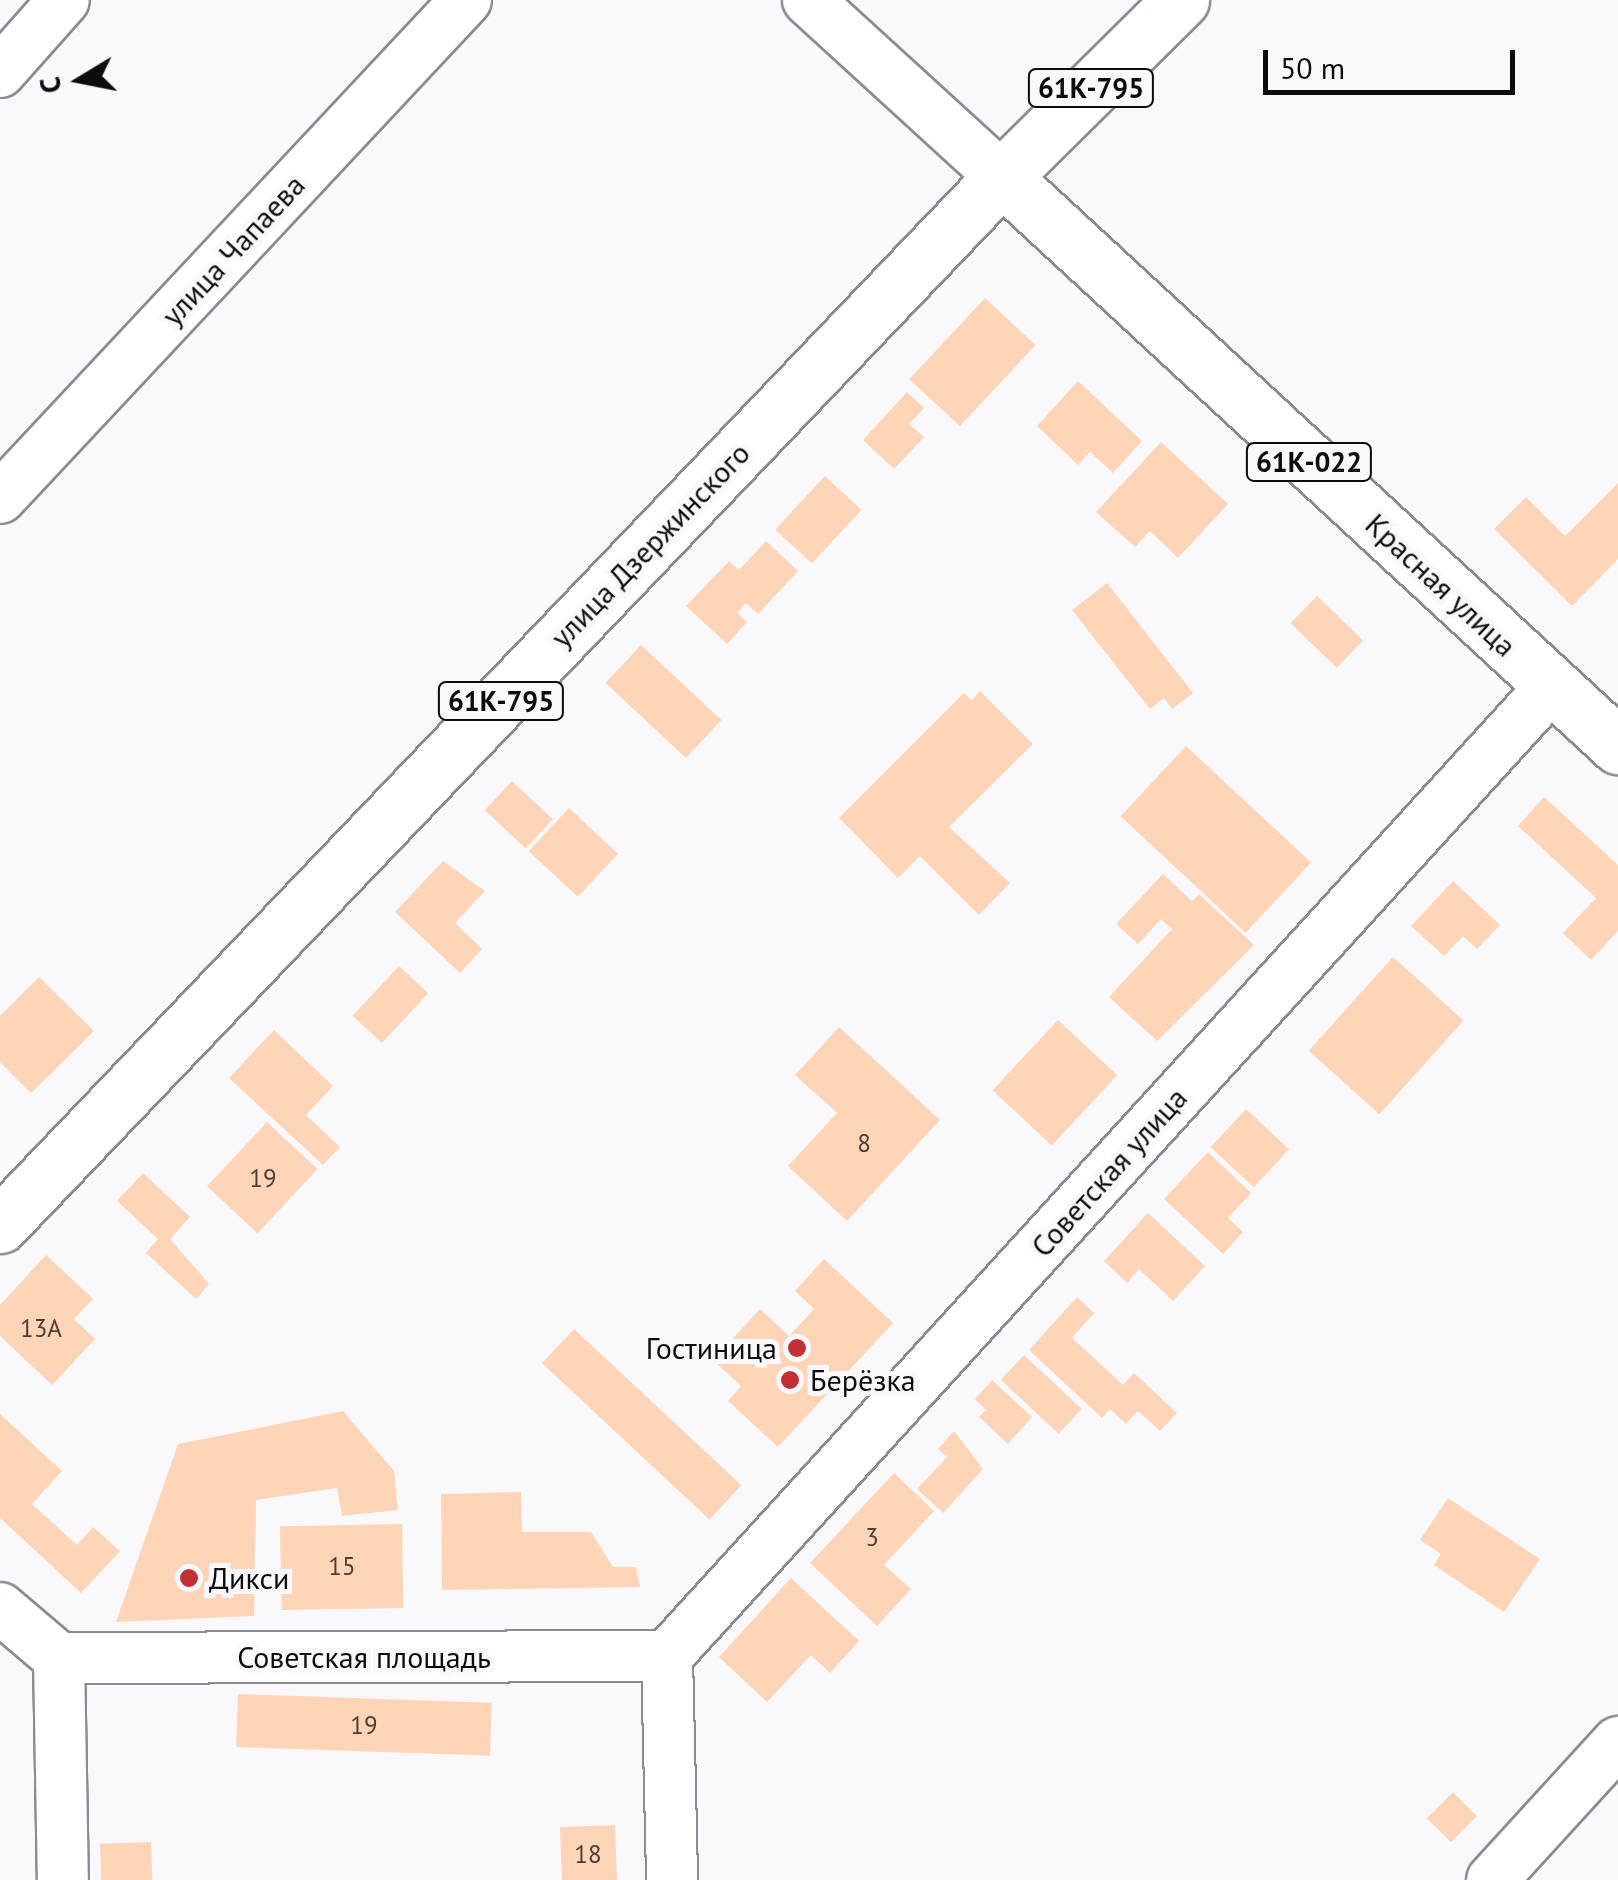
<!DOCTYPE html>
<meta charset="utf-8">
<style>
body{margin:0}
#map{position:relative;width:1618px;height:1880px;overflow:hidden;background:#f9f8fd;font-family:"PT Sans",sans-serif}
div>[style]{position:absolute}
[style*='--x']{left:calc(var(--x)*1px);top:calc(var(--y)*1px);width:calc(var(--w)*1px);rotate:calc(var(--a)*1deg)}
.building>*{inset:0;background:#ffd4b7;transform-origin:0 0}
.roads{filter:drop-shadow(2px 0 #8c8b91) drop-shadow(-2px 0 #8c8b91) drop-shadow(0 2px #8c8b91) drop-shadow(0 -2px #8c8b91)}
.minor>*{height:50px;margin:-25px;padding:0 25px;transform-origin:25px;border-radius:25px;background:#fff}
.major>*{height:55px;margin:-27.5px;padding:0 27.5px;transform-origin:27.5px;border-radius:27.5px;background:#fff}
.dots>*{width:28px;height:28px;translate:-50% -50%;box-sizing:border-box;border:5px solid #f9f8fd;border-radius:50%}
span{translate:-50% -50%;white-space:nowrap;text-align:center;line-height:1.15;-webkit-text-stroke:10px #f9f8fd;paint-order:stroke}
.number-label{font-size:25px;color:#493d38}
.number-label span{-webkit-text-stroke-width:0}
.shield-label span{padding:2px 8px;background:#f9f8fd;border:2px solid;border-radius:8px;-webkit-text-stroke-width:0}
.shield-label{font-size:28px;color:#0c0b0d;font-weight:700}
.street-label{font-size:30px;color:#0c0b0d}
.poi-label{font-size:30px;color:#0c0b0d}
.right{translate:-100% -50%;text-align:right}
.left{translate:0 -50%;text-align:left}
.north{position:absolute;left:30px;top:30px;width:100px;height:100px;-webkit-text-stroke:8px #f9f8fd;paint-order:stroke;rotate:260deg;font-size:28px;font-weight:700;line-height:40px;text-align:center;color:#0c0b0d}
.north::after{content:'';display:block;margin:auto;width:35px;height:45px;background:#0c0b0d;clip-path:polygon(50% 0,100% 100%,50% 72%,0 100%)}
.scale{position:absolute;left:1263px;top:50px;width:252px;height:45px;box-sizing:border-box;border:5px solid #0c0b0d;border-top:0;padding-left:12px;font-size:30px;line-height:35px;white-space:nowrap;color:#0c0b0d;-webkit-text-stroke:8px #f9f8fd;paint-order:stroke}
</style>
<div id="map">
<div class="building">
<i style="left:985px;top:298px;width:69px;height:111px;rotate:43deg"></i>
<i style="clip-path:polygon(1078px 381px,1142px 441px,1113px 473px,1090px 452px,1078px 465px,1037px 426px)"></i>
<i style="clip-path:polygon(907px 392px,924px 408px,909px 424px,924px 437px,894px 469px,863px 440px)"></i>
<i style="clip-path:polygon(1161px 442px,1228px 504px,1178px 558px,1150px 531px,1135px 547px,1096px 512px)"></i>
<i style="left:825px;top:476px;width:50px;height:73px;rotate:43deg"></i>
<i style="clip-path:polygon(1618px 483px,1618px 559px,1572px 606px,1494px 529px,1526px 497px,1565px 536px)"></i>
<i style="clip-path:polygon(766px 541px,798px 571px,758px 614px,746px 603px,737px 613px,747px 622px,727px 644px,686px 606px,729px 561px,739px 570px)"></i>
<i style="clip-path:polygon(1107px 583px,1193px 693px,1172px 709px,1164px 698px,1150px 709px,1072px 610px)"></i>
<i style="left:1317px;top:596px;width:64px;height:38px;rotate:44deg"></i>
<i style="left:641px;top:645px;width:110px;height:52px;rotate:43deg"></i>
<i style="clip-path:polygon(980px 691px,1033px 744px,949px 827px,1010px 883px,979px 915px,920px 856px,898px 878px,839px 818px,964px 693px,972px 700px)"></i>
<i style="left:1186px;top:746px;width:171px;height:96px;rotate:43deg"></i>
<i style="left:512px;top:781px;width:56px;height:40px;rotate:43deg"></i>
<i style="clip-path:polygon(1544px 797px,1618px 865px,1618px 931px,1591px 960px,1563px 933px,1596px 898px,1518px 826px)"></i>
<i style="left:569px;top:808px;width:67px;height:59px;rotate:43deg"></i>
<i style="clip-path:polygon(443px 861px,485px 891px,455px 923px,482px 949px,460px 973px,395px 912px)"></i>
<i style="clip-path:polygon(1163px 874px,1192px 901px,1199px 894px,1254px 945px,1157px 1041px,1109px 997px,1172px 929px,1161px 919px,1138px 944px,1116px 924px)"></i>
<i style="clip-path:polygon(1453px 881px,1500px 925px,1477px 949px,1463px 936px,1444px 956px,1411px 926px)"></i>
<i style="left:1393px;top:957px;width:95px;height:126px;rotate:42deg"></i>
<i style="left:399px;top:966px;width:40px;height:68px;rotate:43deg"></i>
<i style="clip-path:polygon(39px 977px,94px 1031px,31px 1093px,0 1062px,0 1016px)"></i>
<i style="left:1058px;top:1020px;width:81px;height:96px;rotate:43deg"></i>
<i style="clip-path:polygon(839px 1027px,940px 1120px,847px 1221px,788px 1166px,837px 1113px,795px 1075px)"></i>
<i style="clip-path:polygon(274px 1030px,333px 1086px,306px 1115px,340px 1147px,323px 1165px,229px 1078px)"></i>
<i style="left:1246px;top:1109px;width:59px;height:52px;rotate:43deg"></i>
<i style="left:267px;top:1122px;width:69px;height:88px;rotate:43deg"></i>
<i style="clip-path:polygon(1208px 1152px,1251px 1193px,1228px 1218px,1243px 1232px,1223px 1254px,1164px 1199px)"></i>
<i style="clip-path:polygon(143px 1173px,190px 1217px,170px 1239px,209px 1284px,196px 1299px,146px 1253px,158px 1239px,117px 1201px)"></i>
<i style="clip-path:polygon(1148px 1213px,1205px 1266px,1173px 1301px,1139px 1269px,1127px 1283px,1104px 1261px)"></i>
<i style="clip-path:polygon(46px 1255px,93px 1299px,74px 1319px,95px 1339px,52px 1385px,0 1336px,0 1305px)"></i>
<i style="clip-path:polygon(824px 1259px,893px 1323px,778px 1447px,728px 1401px,741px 1386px,713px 1360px,760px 1309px,789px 1336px,814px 1309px,795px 1291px)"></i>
<i style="clip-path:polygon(1077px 1297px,1094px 1313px,1072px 1338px,1123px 1385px,1134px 1373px,1177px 1413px,1160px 1431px,1138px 1411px,1126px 1424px,1110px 1409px,1102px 1418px,1029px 1350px)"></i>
<i style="left:574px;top:1329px;width:229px;height:47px;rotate:43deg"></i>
<i style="left:1024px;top:1355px;width:79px;height:34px;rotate:43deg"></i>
<i style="clip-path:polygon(992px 1380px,1032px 1417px,1008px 1444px,979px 1417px,986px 1410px,975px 1399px)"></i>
<i style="clip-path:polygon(343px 1411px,394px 1471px,398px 1510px,342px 1516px,337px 1488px,256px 1500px,254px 1616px,116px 1622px,178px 1444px)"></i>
<i style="clip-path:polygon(0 1414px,62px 1471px,32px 1504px,77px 1545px,93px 1527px,120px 1551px,81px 1593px,0 1518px)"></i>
<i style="clip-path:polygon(954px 1431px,983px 1469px,943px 1513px,917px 1489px,947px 1457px,938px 1449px)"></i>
<i style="clip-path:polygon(894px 1473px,934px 1511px,884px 1565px,911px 1589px,877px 1626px,810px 1563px)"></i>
<i style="clip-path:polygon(521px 1492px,522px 1532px,591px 1532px,613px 1567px,636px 1567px,640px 1587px,442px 1590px,441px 1494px)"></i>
<i style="clip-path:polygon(1448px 1498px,1540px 1559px,1504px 1612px,1434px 1565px,1441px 1554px,1420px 1540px)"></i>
<i style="left:402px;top:1524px;width:84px;height:122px;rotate:89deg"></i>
<i style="clip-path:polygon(791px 1578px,859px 1641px,830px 1673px,811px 1655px,767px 1702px,719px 1657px)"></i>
<i style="left:238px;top:1694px;width:254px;height:53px;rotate:2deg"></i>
<i style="left:1453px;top:1792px;width:34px;height:37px;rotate:45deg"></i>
<i style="left:615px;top:1825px;width:55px;height:55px;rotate:88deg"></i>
<i style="left:151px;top:1842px;width:38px;height:51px;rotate:88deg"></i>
</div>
<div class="roads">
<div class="minor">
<i style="--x:808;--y:0;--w:263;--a:42.4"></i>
<i style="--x:0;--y:72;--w:96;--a:-48.4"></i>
<i style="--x:0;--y:498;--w:682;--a:-46.9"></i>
<i style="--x:0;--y:1608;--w:77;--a:40.3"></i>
<i style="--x:667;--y:1656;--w:1312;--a:-47.63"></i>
<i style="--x:59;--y:1658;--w:608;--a:-0.19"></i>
<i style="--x:667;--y:1656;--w:224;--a:88.7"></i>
<i style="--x:59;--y:1658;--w:222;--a:89"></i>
<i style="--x:1492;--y:1880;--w:187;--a:-47.6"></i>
</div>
<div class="major">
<i style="--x:1002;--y:177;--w:839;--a:42.73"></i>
<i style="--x:0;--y:1225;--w:1450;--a:-46.29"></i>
<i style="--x:1002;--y:177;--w:252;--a:-44.7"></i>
</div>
</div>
<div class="dots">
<i style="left:797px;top:1348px;background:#c03136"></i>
<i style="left:790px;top:1380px;background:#c03136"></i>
<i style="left:189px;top:1578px;background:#c03136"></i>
</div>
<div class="number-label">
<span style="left:864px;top:1143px">8</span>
<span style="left:263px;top:1178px">19</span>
<span style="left:41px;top:1328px">13А</span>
<span style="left:872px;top:1537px">3</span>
<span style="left:342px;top:1566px">15</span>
<span style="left:364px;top:1725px">19</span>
<span style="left:588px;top:1854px">18</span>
</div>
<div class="shield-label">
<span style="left:1091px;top:88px">61К-795</span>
<span style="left:1309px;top:462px">61К-022</span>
<span style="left:501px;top:701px">61К-795</span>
</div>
<div class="street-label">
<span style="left:233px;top:250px;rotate:-47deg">улица Чапаева</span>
<span style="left:650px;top:545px;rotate:-46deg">улица Дзержинского</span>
<span style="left:1441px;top:585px;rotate:43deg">Красная улица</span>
<span style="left:1109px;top:1172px;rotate:-48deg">Советская улица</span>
<span style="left:364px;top:1657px">Советская площадь</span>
</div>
<div class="poi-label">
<span class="right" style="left:777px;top:1348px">Гостиница</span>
<span class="left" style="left:810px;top:1380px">Берёзка</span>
<span class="left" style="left:209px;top:1578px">Дикси</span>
</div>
<div class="north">С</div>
<div class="scale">50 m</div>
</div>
